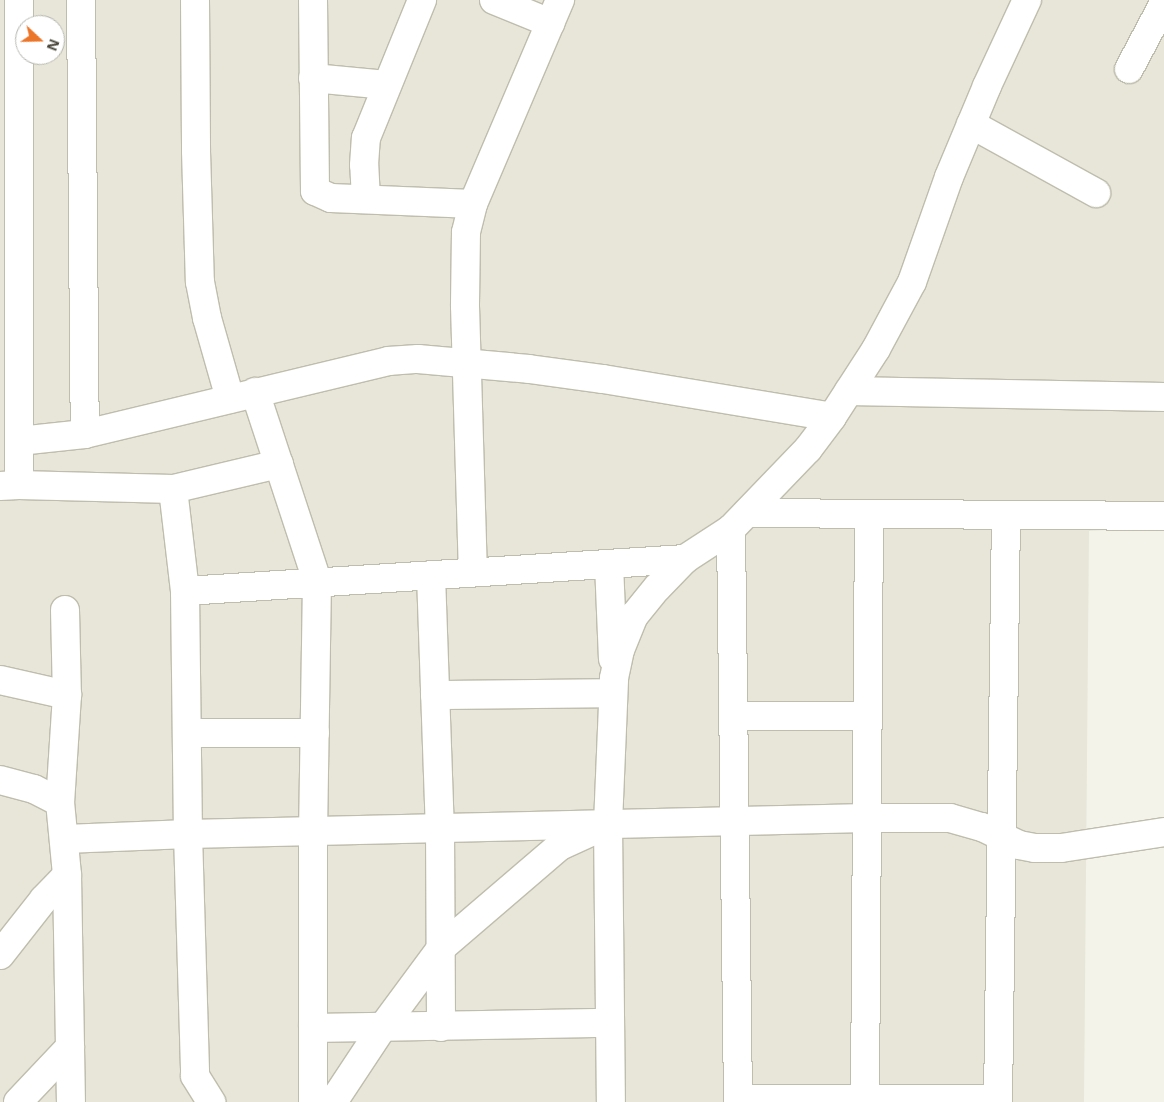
<!DOCTYPE html>
<style>
body{margin:0}
#map{position:relative;width:1164px;height:1102px;overflow:hidden;background:#f4f3ea;font-family:"Noto Sans",sans-serif}
div>[style]{position:absolute}
[style*='--x']{left:calc(var(--x)*1px);top:calc(var(--y)*1px);width:calc(var(--w)*1px);rotate:calc(var(--a)*1deg)}
.residential>*{inset:0;background:#e7e6d8}
.roads{filter:drop-shadow(1px 0 #bfbdad) drop-shadow(-1px 0 #bfbdad) drop-shadow(0 1px #bfbdad) drop-shadow(0 -1px #bfbdad)}
.minor>*{height:28px;margin:-14px;padding:0 14px;transform-origin:14px;border-radius:14px;background:#fff}
span{translate:-50% -50%;white-space:nowrap;text-align:center;line-height:1.15;-webkit-text-stroke:4px #fff;paint-order:stroke}
.north{position:absolute;left:15px;top:15px;width:50px;height:50px;box-sizing:border-box;background:#fff;border:1px solid #b5b5af;border-radius:50%;rotate:111deg;font-size:14px;font-weight:700;line-height:20px;text-align:center;color:#474538}
.north::after{content:'';display:block;margin:auto;width:18px;height:22px;background:#eb762a;clip-path:polygon(50% 0,100% 100%,50% 72%,0 100%)}
</style>
<div id="map">
<div class="residential">
<i style="clip-path:polygon(evenodd,0 0,1164px 0,1164px 527px,1089px 531px,1084px 1102px,0 1102px,0 0,25px 25px,55px 25px,55px 55px,25px 55px,25px 25px)"></i>
</div>
<div class="roads">
<div class="minor">
<i style="--x:19;--y:0;--w:485;--a:90"></i>
<i style="--x:81;--y:0;--w:434;--a:89.5"></i>
<i style="--x:195;--y:0;--w:151;--a:89.6"></i>
<i style="--x:196;--y:151;--w:131;--a:88.3"></i>
<i style="--x:200;--y:282;--w:37;--a:79"></i>
<i style="--x:207;--y:318;--w:84;--a:74.1"></i>
<i style="--x:313;--y:0;--w:191;--a:89.4"></i>
<i style="--x:315;--y:191;--w:17;--a:24"></i>
<i style="--x:331;--y:198;--w:142;--a:2.4"></i>
<i style="--x:473;--y:204;--w:222;--a:-66.9"></i>
<i style="--x:494;--y:0;--w:61;--a:22.3"></i>
<i style="--x:1129;--y:69;--w:75;--a:-62.1"></i>
<i style="--x:313;--y:78;--w:74;--a:5.4"></i>
<i style="--x:971;--y:124;--w:143;--a:28.9"></i>
<i style="--x:366;--y:199;--w:34;--a:-93"></i>
<i style="--x:364;--y:165;--w:27;--a:-86"></i>
<i style="--x:366;--y:138;--w:149;--a:-67.9"></i>
<i style="--x:473;--y:204;--w:29;--a:104"></i>
<i style="--x:466;--y:232;--w:74;--a:90.8"></i>
<i style="--x:465;--y:306;--w:266;--a:88.3"></i>
<i style="--x:849;--y:391;--w:315;--a:1.1"></i>
<i style="--x:255;--y:392;--w:199;--a:71.8"></i>
<i style="--x:317;--y:581;--w:250;--a:90.9"></i>
<i style="--x:313;--y:831;--w:271;--a:90"></i>
<i style="--x:19;--y:441;--w:66;--a:-6.1"></i>
<i style="--x:85;--y:434;--w:312;--a:-13.5"></i>
<i style="--x:388;--y:361;--w:30;--a:-4"></i>
<i style="--x:418;--y:359;--w:111;--a:5.1"></i>
<i style="--x:529;--y:369;--w:75;--a:7.7"></i>
<i style="--x:603;--y:379;--w:232;--a:9.4"></i>
<i style="--x:0;--y:486;--w:19;--a:-3"></i>
<i style="--x:19;--y:485;--w:154;--a:1.5"></i>
<i style="--x:173;--y:489;--w:109;--a:-13.3"></i>
<i style="--x:173;--y:489;--w:103;--a:83.3"></i>
<i style="--x:185;--y:591;--w:243;--a:89.3"></i>
<i style="--x:188;--y:834;--w:242;--a:88.3"></i>
<i style="--x:195;--y:1076;--w:31;--a:58"></i>
<i style="--x:747;--y:513;--w:417;--a:0.4"></i>
<i style="--x:731;--y:529;--w:573;--a:89.3"></i>
<i style="--x:609;--y:564;--w:95;--a:87.6"></i>
<i style="--x:431;--y:575;--w:253;--a:88"></i>
<i style="--x:440;--y:828;--w:199;--a:89.7"></i>
<i style="--x:185;--y:591;--w:501;--a:-3.66"></i>
<i style="--x:65;--y:610;--w:85;--a:88.7"></i>
<i style="--x:67;--y:695;--w:107;--a:93.7"></i>
<i style="--x:60;--y:802;--w:73;--a:84.5"></i>
<i style="--x:67;--y:875;--w:227;--a:89"></i>
<i style="--x:0;--y:680;--w:69;--a:12.6"></i>
<i style="--x:435;--y:695;--w:178;--a:-0.6"></i>
<i style="--x:733;--y:716;--w:135;--a:0"></i>
<i style="--x:187;--y:733;--w:128;--a:0"></i>
<i style="--x:0;--y:780;--w:35;--a:15"></i>
<i style="--x:34;--y:789;--w:29;--a:27"></i>
<i style="--x:608;--y:824;--w:278;--a:89.4"></i>
<i style="--x:65;--y:839;--w:123;--a:-2.3"></i>
<i style="--x:188;--y:834;--w:679;--a:-1.35"></i>
<i style="--x:867;--y:818;--w:83;--a:0"></i>
<i style="--x:950;--y:818;--w:33;--a:16"></i>
<i style="--x:982;--y:827;--w:41;--a:25.9"></i>
<i style="--x:1019;--y:845;--w:16;--a:11"></i>
<i style="--x:1035;--y:848;--w:26;--a:0"></i>
<i style="--x:1061;--y:848;--w:104;--a:-8.8"></i>
<i style="--x:0;--y:955;--w:71;--a:-51.8"></i>
<i style="--x:44;--y:899;--w:33;--a:-46"></i>
<i style="--x:313;--y:1028;--w:297;--a:-1"></i>
<i style="--x:738;--y:1099;--w:260;--a:0"></i>
<i style="--x:865;--y:1099;--w:585;--a:-89.61"></i>
<i style="--x:18;--y:1102;--w:76;--a:-46.6"></i>
<i style="--x:333;--y:1102;--w:89;--a:-56.5"></i>
<i style="--x:382;--y:1028;--w:101;--a:-53.5"></i>
<i style="--x:442;--y:947;--w:155;--a:-40.6"></i>
<i style="--x:560;--y:846;--w:53;--a:-24.6"></i>
<i style="--x:608;--y:824;--w:146;--a:-87.6"></i>
<i style="--x:614;--y:678;--w:29;--a:-78"></i>
<i style="--x:620;--y:650;--w:37;--a:-68"></i>
<i style="--x:634;--y:616;--w:36;--a:-51"></i>
<i style="--x:657;--y:588;--w:40;--a:-46"></i>
<i style="--x:685;--y:559;--w:55;--a:-33.1"></i>
<i style="--x:731;--y:529;--w:111;--a:-46.1"></i>
<i style="--x:808;--y:449;--w:40;--a:-53"></i>
<i style="--x:832;--y:417;--w:81;--a:-57.1"></i>
<i style="--x:876;--y:349;--w:76;--a:-61.8"></i>
<i style="--x:912;--y:282;--w:111;--a:-70.6"></i>
<i style="--x:949;--y:177;--w:99;--a:-67.3"></i>
<i style="--x:987;--y:86;--w:95;--a:-65.1"></i>
<i style="--x:998;--y:1102;--w:587;--a:-89.22"></i>
</div>
</div>
<div class="north">N</div>
</div>
